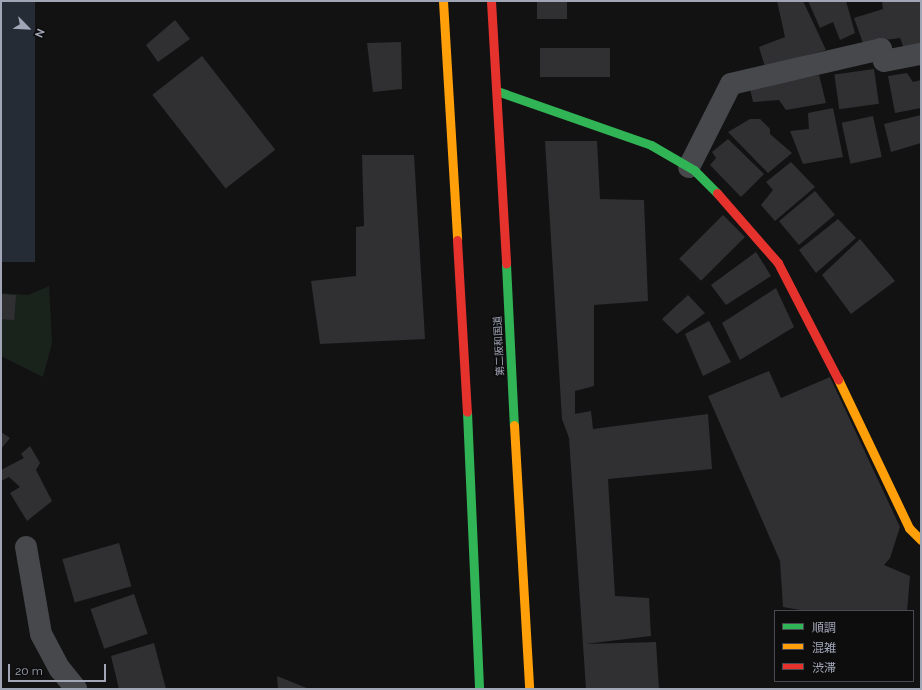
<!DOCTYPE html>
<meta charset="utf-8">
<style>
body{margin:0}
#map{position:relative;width:922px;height:690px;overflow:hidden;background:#121213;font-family:Raleway,"Noto Sans JP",sans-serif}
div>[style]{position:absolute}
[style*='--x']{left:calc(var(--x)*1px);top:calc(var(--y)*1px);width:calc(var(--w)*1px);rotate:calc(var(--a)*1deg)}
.green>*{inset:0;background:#1a221c}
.water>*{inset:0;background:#252c35;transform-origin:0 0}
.building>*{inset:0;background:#303033;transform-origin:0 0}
.street>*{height:22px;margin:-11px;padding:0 11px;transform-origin:11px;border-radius:11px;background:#46484c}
.fast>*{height:9px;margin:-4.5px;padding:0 4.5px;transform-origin:4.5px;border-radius:4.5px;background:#30b455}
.slow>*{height:9px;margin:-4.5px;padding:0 4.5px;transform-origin:4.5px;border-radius:4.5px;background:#ff9f0a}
.jam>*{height:9px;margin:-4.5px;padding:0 4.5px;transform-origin:4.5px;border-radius:4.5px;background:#e5322d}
span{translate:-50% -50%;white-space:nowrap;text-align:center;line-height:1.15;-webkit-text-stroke:3.5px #0d0d0e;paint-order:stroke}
.street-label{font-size:10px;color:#a1a6b6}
.frame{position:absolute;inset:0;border:2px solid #a1a6b6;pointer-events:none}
.legend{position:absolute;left:774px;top:610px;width:140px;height:72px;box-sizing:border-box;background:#0d0d0e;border:1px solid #484a51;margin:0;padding:5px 7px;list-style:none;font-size:12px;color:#a1a6b6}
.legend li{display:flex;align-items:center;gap:8px;height:20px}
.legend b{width:20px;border:1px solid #484a51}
.north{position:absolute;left:8px;top:8px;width:40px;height:40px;-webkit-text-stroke:3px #0d0d0e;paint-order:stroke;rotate:114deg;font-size:11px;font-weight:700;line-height:16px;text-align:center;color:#a1a6b6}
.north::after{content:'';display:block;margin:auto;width:14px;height:18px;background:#a1a6b6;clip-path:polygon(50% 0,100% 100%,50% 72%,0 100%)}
.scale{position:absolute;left:8px;top:664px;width:98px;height:18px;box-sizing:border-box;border:2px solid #a1a6b6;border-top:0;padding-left:5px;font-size:12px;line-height:14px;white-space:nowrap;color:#a1a6b6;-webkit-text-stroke:3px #0d0d0e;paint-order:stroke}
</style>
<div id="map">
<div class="green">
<i style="clip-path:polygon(49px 286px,52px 343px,43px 377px,1px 356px,1px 293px,28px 295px)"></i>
</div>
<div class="water">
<i style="left:1px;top:1px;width:34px;height:261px"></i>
</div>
<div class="building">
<i style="left:537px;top:1px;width:30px;height:18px"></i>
<i style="clip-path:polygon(777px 1px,803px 1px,826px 50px,765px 67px,759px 47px,785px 37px)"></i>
<i style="clip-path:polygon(808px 1px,846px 1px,855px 33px,840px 40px,833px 22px,820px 28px)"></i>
<i style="clip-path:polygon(882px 1px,921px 1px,921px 45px,904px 48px,900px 38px,863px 43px,854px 18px,883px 9px)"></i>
<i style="clip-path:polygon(175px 20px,190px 39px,158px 62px,146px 45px)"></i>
<i style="clip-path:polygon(401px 42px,402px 89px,373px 92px,367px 43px)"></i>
<i style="left:610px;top:48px;width:29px;height:70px;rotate:90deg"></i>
<i style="left:202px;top:56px;width:119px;height:63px;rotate:52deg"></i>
<i style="left:874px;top:69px;width:35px;height:40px;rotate:82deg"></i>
<i style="clip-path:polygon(907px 73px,913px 82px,921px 80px,921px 108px,895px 113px,888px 76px)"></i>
<i style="clip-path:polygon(819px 75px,826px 103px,786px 110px,779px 100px,753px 102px,750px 89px)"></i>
<i style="clip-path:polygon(833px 108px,843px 157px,803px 164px,790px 131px,809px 129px,808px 113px)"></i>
<i style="clip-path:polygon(921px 115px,921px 143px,891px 152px,884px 124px)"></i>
<i style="left:873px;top:116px;width:42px;height:32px;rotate:78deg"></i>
<i style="clip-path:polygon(750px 119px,760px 119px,770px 129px,770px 134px,792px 153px,768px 173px,728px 132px)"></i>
<i style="clip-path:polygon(728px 139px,764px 174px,741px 197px,710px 165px,716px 158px,712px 152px)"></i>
<i style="clip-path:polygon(545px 141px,597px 141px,600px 199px,644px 200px,648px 301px,594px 305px,594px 386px,575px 391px,575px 414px,591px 411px,593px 429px,708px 414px,712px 469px,608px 479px,615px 596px,649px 598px,651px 636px,585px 644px,656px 642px,659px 689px,586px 689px,569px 438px,562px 419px)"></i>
<i style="clip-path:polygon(362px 155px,414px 155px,425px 339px,320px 344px,311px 281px,356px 276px,356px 227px,364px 226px)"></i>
<i style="clip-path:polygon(791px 162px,815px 187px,775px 221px,761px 205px,773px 190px,766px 182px)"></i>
<i style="left:815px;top:191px;width:31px;height:47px;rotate:50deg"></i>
<i style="left:723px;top:215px;width:31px;height:62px;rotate:45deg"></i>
<i style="clip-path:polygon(838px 219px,856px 238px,816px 273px,799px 250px)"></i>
<i style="clip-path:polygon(860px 239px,895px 281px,851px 314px,822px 275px)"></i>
<i style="clip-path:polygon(756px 252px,771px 276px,726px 305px,711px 285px)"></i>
<i style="clip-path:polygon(776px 288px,794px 327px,740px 360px,722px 323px)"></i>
<i style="left:1px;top:294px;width:15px;height:25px;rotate:4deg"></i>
<i style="clip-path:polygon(688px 295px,705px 313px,677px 334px,662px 319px)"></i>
<i style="clip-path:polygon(709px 321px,731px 362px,703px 376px,685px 334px)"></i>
<i style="clip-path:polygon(769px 371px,781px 398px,830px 377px,900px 527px,890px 558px,884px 565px,910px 576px,907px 611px,806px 611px,783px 607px,780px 561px,708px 396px)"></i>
<i style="clip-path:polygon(1px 432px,10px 438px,1px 449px)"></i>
<i style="clip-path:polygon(30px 446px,40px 463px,36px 470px,52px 501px,27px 521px,10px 493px,20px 487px,9px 477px,1px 481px,1px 470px,24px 458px,21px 454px)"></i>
<i style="left:119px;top:543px;width:45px;height:59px;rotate:74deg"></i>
<i style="left:134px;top:594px;width:42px;height:46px;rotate:71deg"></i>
<i style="clip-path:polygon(154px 643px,166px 689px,119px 689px,111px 656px)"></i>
<i style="clip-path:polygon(277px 676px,309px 689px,278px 689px)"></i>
</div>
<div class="street">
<i style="--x:689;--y:167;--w:93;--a:-63.2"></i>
<i style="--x:731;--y:84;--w:154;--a:-13.1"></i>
<i style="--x:881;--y:49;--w:12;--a:76"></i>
<i style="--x:884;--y:61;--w:38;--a:-11"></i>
<i style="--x:26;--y:547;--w:88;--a:80.2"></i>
<i style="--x:41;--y:634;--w:40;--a:62"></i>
<i style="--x:60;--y:669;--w:26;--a:51"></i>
</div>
<div class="fast">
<i style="--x:497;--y:91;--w:163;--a:19.3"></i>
<i style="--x:651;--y:145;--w:50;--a:30.2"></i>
<i style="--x:694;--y:170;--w:33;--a:45"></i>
<i style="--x:506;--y:264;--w:161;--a:87.2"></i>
<i style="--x:467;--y:412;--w:277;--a:87.5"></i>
</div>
<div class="slow">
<i style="--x:443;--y:1;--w:239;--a:86.6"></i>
<i style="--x:838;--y:379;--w:165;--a:64.5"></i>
<i style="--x:909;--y:528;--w:17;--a:45"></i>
<i style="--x:514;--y:425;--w:264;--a:86.7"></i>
</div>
<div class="jam">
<i style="--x:491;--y:1;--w:263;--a:86.7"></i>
<i style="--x:717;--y:193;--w:93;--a:48.9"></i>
<i style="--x:778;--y:263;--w:131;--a:62.7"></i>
<i style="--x:457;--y:240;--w:172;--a:86.7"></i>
</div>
<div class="street-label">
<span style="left:499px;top:346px;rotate:-93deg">第二阪和国道</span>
</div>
<div class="frame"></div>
<ul class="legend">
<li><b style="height:5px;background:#30b455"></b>順調</li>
<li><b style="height:5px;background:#ff9f0a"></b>混雑</li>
<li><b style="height:5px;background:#e5322d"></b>渋滞</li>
</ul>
<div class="north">N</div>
<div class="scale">20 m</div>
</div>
